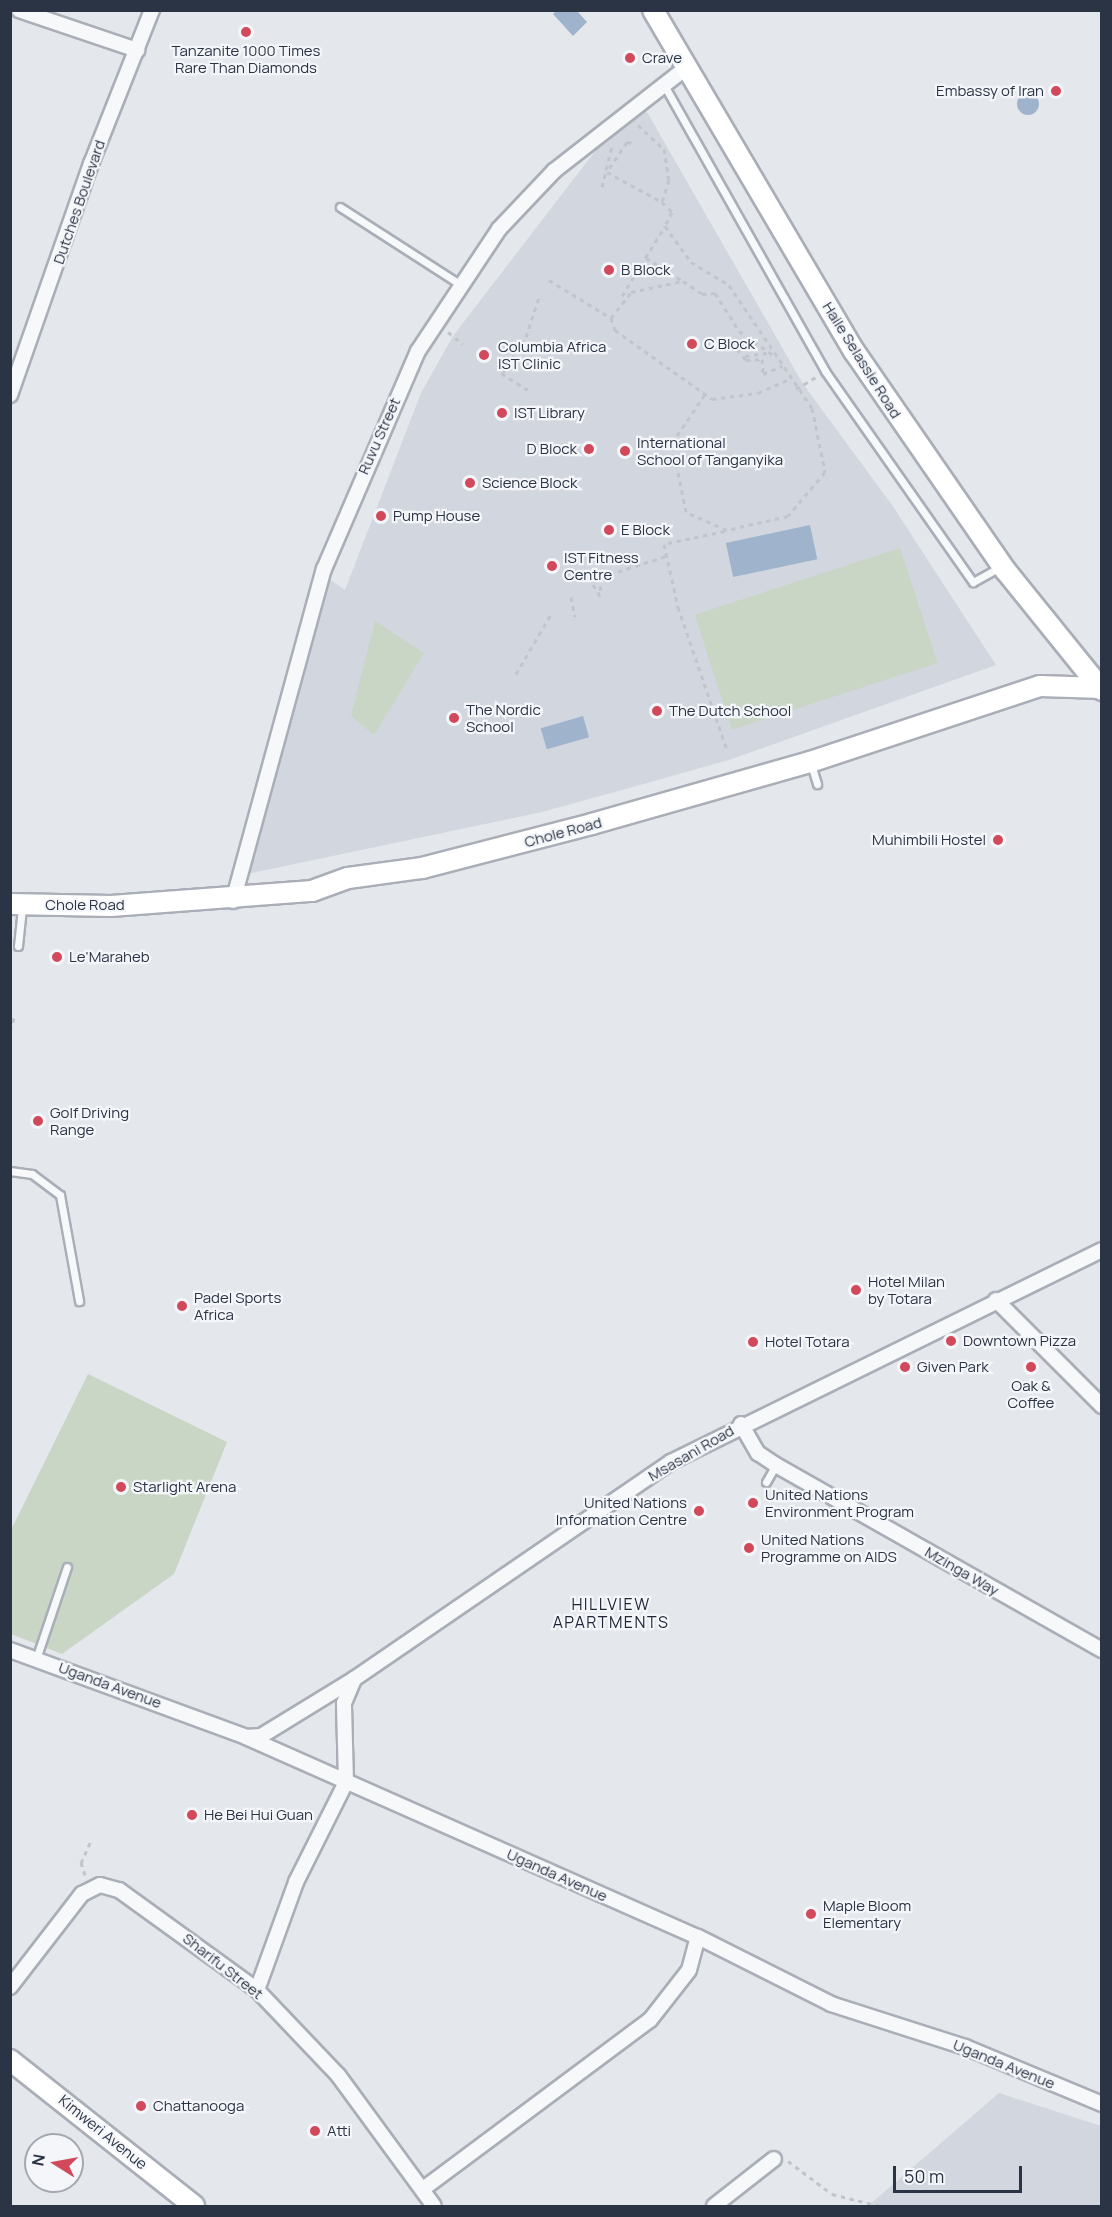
<!DOCTYPE html>
<style>
body{margin:0}
#map{position:relative;width:1112px;height:2217px;overflow:hidden;background:#e4e7ec;font-family:Manrope,sans-serif}
div>[style]{position:absolute}
[style*='--x']{left:calc(var(--x)*1px);top:calc(var(--y)*1px);width:calc(var(--w)*1px);rotate:calc(var(--a)*1deg)}
.built>*{inset:0;background:#d2d6de}
.green>*{inset:0;background:#c9d6c5;transform-origin:0 0}
.water>*{inset:0;background:#9fb4cc;transform-origin:0 0}
.round{border-radius:50%}
.path>*{height:3px;margin-top:-1.5px;transform-origin:0;background:repeating-linear-gradient(90deg,#c2c5cb 0 4.5px,transparent 0 9px)}
.roads{filter:drop-shadow(2px 0 #a9aeb7) drop-shadow(-2px 0 #a9aeb7) drop-shadow(0 2px #a9aeb7) drop-shadow(0 -2px #a9aeb7)}
.lane>*{height:7px;margin:-3.5px;padding:0 3.5px;transform-origin:3.5px;border-radius:3.5px;background:#f7f8fa}
.street>*{height:14px;margin:-7px;padding:0 7px;transform-origin:7px;border-radius:7px;background:#f7f8fa}
.secondary>*{height:20px;margin:-10px;padding:0 10px;transform-origin:10px;border-radius:10px;background:#fff}
.dots>*{width:16px;height:16px;translate:-50% -50%;box-sizing:border-box;border:3px solid #f4f6f9;border-radius:50%}
span{translate:-50% -50%;white-space:nowrap;text-align:center;line-height:1.15;-webkit-text-stroke:4.5px #f4f6f9;paint-order:stroke}
.poi-label{font-size:15px;color:#2b3445}
.left{translate:0 -50%;text-align:left}
.right{translate:-100% -50%;text-align:right}
.street-label{font-size:15px;color:#2b3445}
.neighbourhood-label{font-size:16px;color:#1d2536;letter-spacing:1.5px}
.frame{position:absolute;inset:0;border:12px solid #2b3445;pointer-events:none}
.north{position:absolute;left:24px;top:2133px;width:60px;height:60px;box-sizing:border-box;background:#f4f6f9;border:2px solid #a4a8b1;border-radius:50%;rotate:281deg;font-size:16px;font-weight:700;line-height:24px;text-align:center;color:#2b3445}
.north::after{content:'';display:block;margin:auto;width:21px;height:27px;background:#d1495b;clip-path:polygon(50% 0,100% 100%,50% 72%,0 100%)}
.scale{position:absolute;left:893px;top:2166px;width:129px;height:27px;box-sizing:border-box;border:3px solid #2b3445;border-top:0;padding-left:8px;font-size:18px;line-height:21px;white-space:nowrap;color:#2b3445;-webkit-text-stroke:4px #f4f6f9;paint-order:stroke}
</style>
<div id="map">
<div class="built">
<i style="clip-path:polygon(647px 112px,803px 384px,892px 505px,996px 665px,732px 759px,640px 785px,542px 812px,247px 874px,326px 577px,345px 590px,421px 393px,453px 336px,619px 120px)"></i>
<i style="clip-path:polygon(999px 2093px,1101px 2126px,1101px 2206px,868px 2206px)"></i>
</div>
<div class="green">
<i style="left:900px;top:548px;width:121px;height:216px;rotate:72deg"></i>
<i style="clip-path:polygon(375px 621px,424px 653px,374px 735px,351px 716px)"></i>
<i style="clip-path:polygon(88px 1374px,227px 1442px,174px 1574px,62px 1654px,11px 1634px,10px 1532px)"></i>
</div>
<div class="water">
<i style="clip-path:polygon(557px 10px,577px 11px,587px 22px,573px 36px,553px 14px)"></i>
<i class="round" style="left:1017px;top:93px;width:22px;height:22px"></i>
<i style="left:810px;top:525px;width:35px;height:86px;rotate:78deg"></i>
<i style="left:583px;top:716px;width:22px;height:44px;rotate:74deg"></i>
</div>
<div class="path">
<i style="--x:638;--y:125;--w:35;--a:43"></i>
<i style="--x:664;--y:149;--w:31;--a:81"></i>
<i style="--x:669;--y:180;--w:23;--a:108"></i>
<i style="--x:662;--y:202;--w:14;--a:45"></i>
<i style="--x:672;--y:212;--w:16;--a:117"></i>
<i style="--x:665;--y:226;--w:44;--a:54.2"></i>
<i style="--x:691;--y:262;--w:44;--a:31.2"></i>
<i style="--x:729;--y:285;--w:148;--a:56"></i>
<i style="--x:812;--y:408;--w:65;--a:78.5"></i>
<i style="--x:825;--y:472;--w:57;--a:130.1"></i>
<i style="--x:788;--y:516;--w:63;--a:167.1"></i>
<i style="--x:727;--y:530;--w:45;--a:-156.3"></i>
<i style="--x:686;--y:512;--w:70;--a:-101.5"></i>
<i style="--x:672;--y:443;--w:59;--a:-56"></i>
<i style="--x:627;--y:142;--w:36;--a:124"></i>
<i style="--x:607;--y:172;--w:63;--a:28.6"></i>
<i style="--x:627;--y:142;--w:6;--a:9"></i>
<i style="--x:602;--y:187;--w:42;--a:-76.3"></i>
<i style="--x:646;--y:258;--w:44;--a:31.9"></i>
<i style="--x:549;--y:280;--w:73;--a:31.5"></i>
<i style="--x:611;--y:318;--w:33;--a:-52"></i>
<i style="--x:631;--y:292;--w:53;--a:-11.9"></i>
<i style="--x:683;--y:281;--w:23;--a:34"></i>
<i style="--x:702;--y:294;--w:13;--a:-4"></i>
<i style="--x:715;--y:293;--w:45;--a:57.7"></i>
<i style="--x:739;--y:331;--w:45;--a:35.1"></i>
<i style="--x:622;--y:296;--w:82;--a:-58.4"></i>
<i style="--x:611;--y:318;--w:13;--a:72"></i>
<i style="--x:615;--y:330;--w:119;--a:35.4"></i>
<i style="--x:712;--y:399;--w:46;--a:-7.4"></i>
<i style="--x:758;--y:393;--w:35;--a:-24"></i>
<i style="--x:448;--y:332;--w:19;--a:39"></i>
<i style="--x:737;--y:349;--w:14;--a:51"></i>
<i style="--x:746;--y:360;--w:16;--a:-4"></i>
<i style="--x:762;--y:359;--w:15;--a:86"></i>
<i style="--x:763;--y:374;--w:21;--a:-23"></i>
<i style="--x:737;--y:349;--w:19;--a:-3"></i>
<i style="--x:745;--y:356;--w:22;--a:-8"></i>
<i style="--x:796;--y:389;--w:23;--a:-31"></i>
<i style="--x:528;--y:390;--w:31;--a:-148"></i>
<i style="--x:502;--y:374;--w:44;--a:-57"></i>
<i style="--x:526;--y:337;--w:45;--a:-72"></i>
<i style="--x:725;--y:531;--w:62;--a:168"></i>
<i style="--x:664;--y:544;--w:65;--a:77.5"></i>
<i style="--x:678;--y:607;--w:151;--a:71.1"></i>
<i style="--x:601;--y:577;--w:19;--a:93"></i>
<i style="--x:600;--y:596;--w:17;--a:-121"></i>
<i style="--x:591;--y:581;--w:11;--a:-22"></i>
<i style="--x:601;--y:577;--w:68;--a:-17.9"></i>
<i style="--x:571;--y:597;--w:20;--a:79"></i>
<i style="--x:516;--y:674;--w:69;--a:-59.7"></i>
<i style="--x:10;--y:1031;--w:17;--a:-73"></i>
<i style="--x:85;--y:1875;--w:13;--a:-108"></i>
<i style="--x:81;--y:1863;--w:24;--a:-66"></i>
<i style="--x:788;--y:2161;--w:55;--a:36.9"></i>
<i style="--x:832;--y:2194;--w:49;--a:14"></i>
</div>
<div class="roads">
<div class="lane">
<i style="--x:664;--y:85;--w:328;--a:60.6"></i>
<i style="--x:825;--y:371;--w:258;--a:55"></i>
<i style="--x:973;--y:582;--w:31;--a:-29"></i>
<i style="--x:340;--y:207;--w:144;--a:32.8"></i>
<i style="--x:811;--y:764;--w:21;--a:73"></i>
<i style="--x:18;--y:946;--w:39;--a:-84"></i>
<i style="--x:10;--y:1171;--w:22;--a:8"></i>
<i style="--x:32;--y:1174;--w:35;--a:37"></i>
<i style="--x:60;--y:1195;--w:108;--a:79.8"></i>
<i style="--x:766;--y:1482;--w:20;--a:-60"></i>
<i style="--x:36;--y:1659;--w:97;--a:-71.4"></i>
</div>
<div class="street">
<i style="--x:19;--y:10;--w:125;--a:18.7"></i>
<i style="--x:10;--y:395;--w:245;--a:-70.7"></i>
<i style="--x:91;--y:164;--w:166;--a:-68.4"></i>
<i style="--x:233;--y:901;--w:344;--a:-74.7"></i>
<i style="--x:324;--y:569;--w:237;--a:-66.7"></i>
<i style="--x:418;--y:351;--w:146;--a:-56.4"></i>
<i style="--x:499;--y:229;--w:80;--a:-46.5"></i>
<i style="--x:554;--y:171;--w:167;--a:-38"></i>
<i style="--x:996;--y:1300;--w:150;--a:45"></i>
<i style="--x:741;--y:1424;--w:34;--a:60"></i>
<i style="--x:758;--y:1453;--w:22;--a:34"></i>
<i style="--x:776;--y:1465;--w:375;--a:29.6"></i>
<i style="--x:10;--y:1650;--w:252;--a:20.2"></i>
<i style="--x:246;--y:1737;--w:494;--a:23.9"></i>
<i style="--x:698;--y:1937;--w:149;--a:26.7"></i>
<i style="--x:831;--y:2004;--w:141;--a:17.8"></i>
<i style="--x:965;--y:2047;--w:148;--a:22.6"></i>
<i style="--x:246;--y:1737;--w:15;--a:-4"></i>
<i style="--x:261;--y:1736;--w:109;--a:-31.5"></i>
<i style="--x:354;--y:1679;--w:384;--a:-34.4"></i>
<i style="--x:671;--y:1462;--w:480;--a:-26.2"></i>
<i style="--x:10;--y:1987;--w:118;--a:-52.3"></i>
<i style="--x:82;--y:1894;--w:20;--a:-27"></i>
<i style="--x:100;--y:1885;--w:20;--a:15"></i>
<i style="--x:119;--y:1890;--w:170;--a:35.9"></i>
<i style="--x:257;--y:1990;--w:117;--a:46.4"></i>
<i style="--x:338;--y:2075;--w:162;--a:53.8"></i>
<i style="--x:257;--y:1990;--w:115;--a:-70.1"></i>
<i style="--x:296;--y:1882;--w:112;--a:-63.4"></i>
<i style="--x:346;--y:1782;--w:79;--a:-91.5"></i>
<i style="--x:344;--y:1703;--w:26;--a:-67"></i>
<i style="--x:423;--y:2189;--w:283;--a:-36.7"></i>
<i style="--x:650;--y:2020;--w:63;--a:-52"></i>
<i style="--x:689;--y:1970;--w:34;--a:-75"></i>
<i style="--x:714;--y:2206;--w:76;--a:-38.1"></i>
</div>
<div class="secondary">
<i style="--x:653;--y:10;--w:396;--a:59.5"></i>
<i style="--x:854;--y:351;--w:267;--a:55.4"></i>
<i style="--x:1006;--y:571;--w:153;--a:51.1"></i>
<i style="--x:10;--y:904;--w:101;--a:1.1"></i>
<i style="--x:111;--y:906;--w:202;--a:-4.3"></i>
<i style="--x:312;--y:891;--w:38;--a:-20"></i>
<i style="--x:348;--y:878;--w:75;--a:-7.7"></i>
<i style="--x:422;--y:868;--w:176;--a:-14.5"></i>
<i style="--x:592;--y:824;--w:227;--a:-15.9"></i>
<i style="--x:810;--y:762;--w:242;--a:-18.3"></i>
<i style="--x:1040;--y:686;--w:62;--a:1.8"></i>
<i style="--x:10;--y:2060;--w:235;--a:38.4"></i>
</div>
</div>
<div class="dots">
<i style="left:246px;top:32px;background:#d1495b"></i>
<i style="left:630px;top:58px;background:#d1495b"></i>
<i style="left:1056px;top:91px;background:#d1495b"></i>
<i style="left:609px;top:270px;background:#d1495b"></i>
<i style="left:692px;top:344px;background:#d1495b"></i>
<i style="left:484px;top:355px;background:#d1495b"></i>
<i style="left:502px;top:413px;background:#d1495b"></i>
<i style="left:589px;top:449px;background:#d1495b"></i>
<i style="left:625px;top:451px;background:#d1495b"></i>
<i style="left:470px;top:483px;background:#d1495b"></i>
<i style="left:381px;top:516px;background:#d1495b"></i>
<i style="left:609px;top:530px;background:#d1495b"></i>
<i style="left:552px;top:566px;background:#d1495b"></i>
<i style="left:657px;top:711px;background:#d1495b"></i>
<i style="left:454px;top:718px;background:#d1495b"></i>
<i style="left:998px;top:840px;background:#d1495b"></i>
<i style="left:57px;top:957px;background:#d1495b"></i>
<i style="left:38px;top:1121px;background:#d1495b"></i>
<i style="left:856px;top:1290px;background:#d1495b"></i>
<i style="left:182px;top:1306px;background:#d1495b"></i>
<i style="left:951px;top:1341px;background:#d1495b"></i>
<i style="left:753px;top:1342px;background:#d1495b"></i>
<i style="left:905px;top:1367px;background:#d1495b"></i>
<i style="left:1031px;top:1367px;background:#d1495b"></i>
<i style="left:121px;top:1487px;background:#d1495b"></i>
<i style="left:753px;top:1503px;background:#d1495b"></i>
<i style="left:699px;top:1511px;background:#d1495b"></i>
<i style="left:749px;top:1548px;background:#d1495b"></i>
<i style="left:192px;top:1815px;background:#d1495b"></i>
<i style="left:811px;top:1914px;background:#d1495b"></i>
<i style="left:141px;top:2106px;background:#d1495b"></i>
<i style="left:315px;top:2131px;background:#d1495b"></i>
</div>
<div class="poi-label">
<span style="left:246px;top:59px">Tanzanite 1000 Times<br>Rare Than Diamonds</span>
<span class="left" style="left:642px;top:58px">Crave</span>
<span class="right" style="left:1044px;top:91px">Embassy of Iran</span>
<span class="left" style="left:621px;top:270px">B Block</span>
<span class="left" style="left:704px;top:344px">C Block</span>
<span class="left" style="left:498px;top:355px">Columbia Africa<br>IST Clinic</span>
<span class="left" style="left:514px;top:413px">IST Library</span>
<span class="left" style="left:637px;top:451px">International<br>School of Tanganyika</span>
<span class="right" style="left:577px;top:449px">D Block</span>
<span class="left" style="left:482px;top:483px">Science Block</span>
<span class="left" style="left:393px;top:516px">Pump House</span>
<span class="left" style="left:621px;top:530px">E Block</span>
<span class="left" style="left:564px;top:566px">IST Fitness<br>Centre</span>
<span class="left" style="left:466px;top:718px">The Nordic<br>School</span>
<span class="left" style="left:669px;top:711px">The Dutch School</span>
<span class="right" style="left:986px;top:840px">Muhimbili Hostel</span>
<span class="left" style="left:69px;top:957px">Le'Maraheb</span>
<span class="left" style="left:50px;top:1121px">Golf Driving<br>Range</span>
<span class="left" style="left:868px;top:1290px">Hotel Milan<br>by Totara</span>
<span class="left" style="left:194px;top:1306px">Padel Sports<br>Africa</span>
<span class="left" style="left:963px;top:1341px">Downtown Pizza</span>
<span class="left" style="left:765px;top:1342px">Hotel Totara</span>
<span class="left" style="left:917px;top:1367px">Given Park</span>
<span style="left:1031px;top:1394px">Oak &amp;<br>Coffee</span>
<span class="left" style="left:133px;top:1487px">Starlight Arena</span>
<span class="left" style="left:765px;top:1503px">United Nations<br>Environment Program</span>
<span class="right" style="left:687px;top:1511px">United Nations<br>Information Centre</span>
<span class="left" style="left:761px;top:1548px">United Nations<br>Programme on AIDS</span>
<span class="left" style="left:204px;top:1815px">He Bei Hui Guan</span>
<span class="left" style="left:823px;top:1914px">Maple Bloom<br>Elementary</span>
<span class="left" style="left:153px;top:2106px">Chattanooga</span>
<span class="left" style="left:327px;top:2131px">Atti</span>
</div>
<div class="street-label">
<span style="left:79px;top:202px;rotate:-71deg">Dutches Boulevard</span>
<span style="left:862px;top:360px;rotate:58deg">Haile Selassie Road</span>
<span style="left:379px;top:436px;rotate:-66deg">Ruvu Street</span>
<span style="left:563px;top:832px;rotate:-15deg">Chole Road</span>
<span style="left:85px;top:905px">Chole Road</span>
<span style="left:691px;top:1453px;rotate:-30deg">Msasani Road</span>
<span style="left:962px;top:1571px;rotate:30deg">Mzinga Way</span>
<span style="left:110px;top:1685px;rotate:20deg">Uganda Avenue</span>
<span style="left:557px;top:1875px;rotate:24deg">Uganda Avenue</span>
<span style="left:223px;top:1966px;rotate:38deg">Sharifu Street</span>
<span style="left:1004px;top:2064px;rotate:22deg">Uganda Avenue</span>
<span style="left:103px;top:2132px;rotate:39deg">Kimweri Avenue</span>
</div>
<div class="neighbourhood-label">
<span style="left:611px;top:1613px">HILLVIEW<br>APARTMENTS</span>
</div>
<div class="frame"></div>
<div class="north">N</div>
<div class="scale">50 m</div>
</div>
